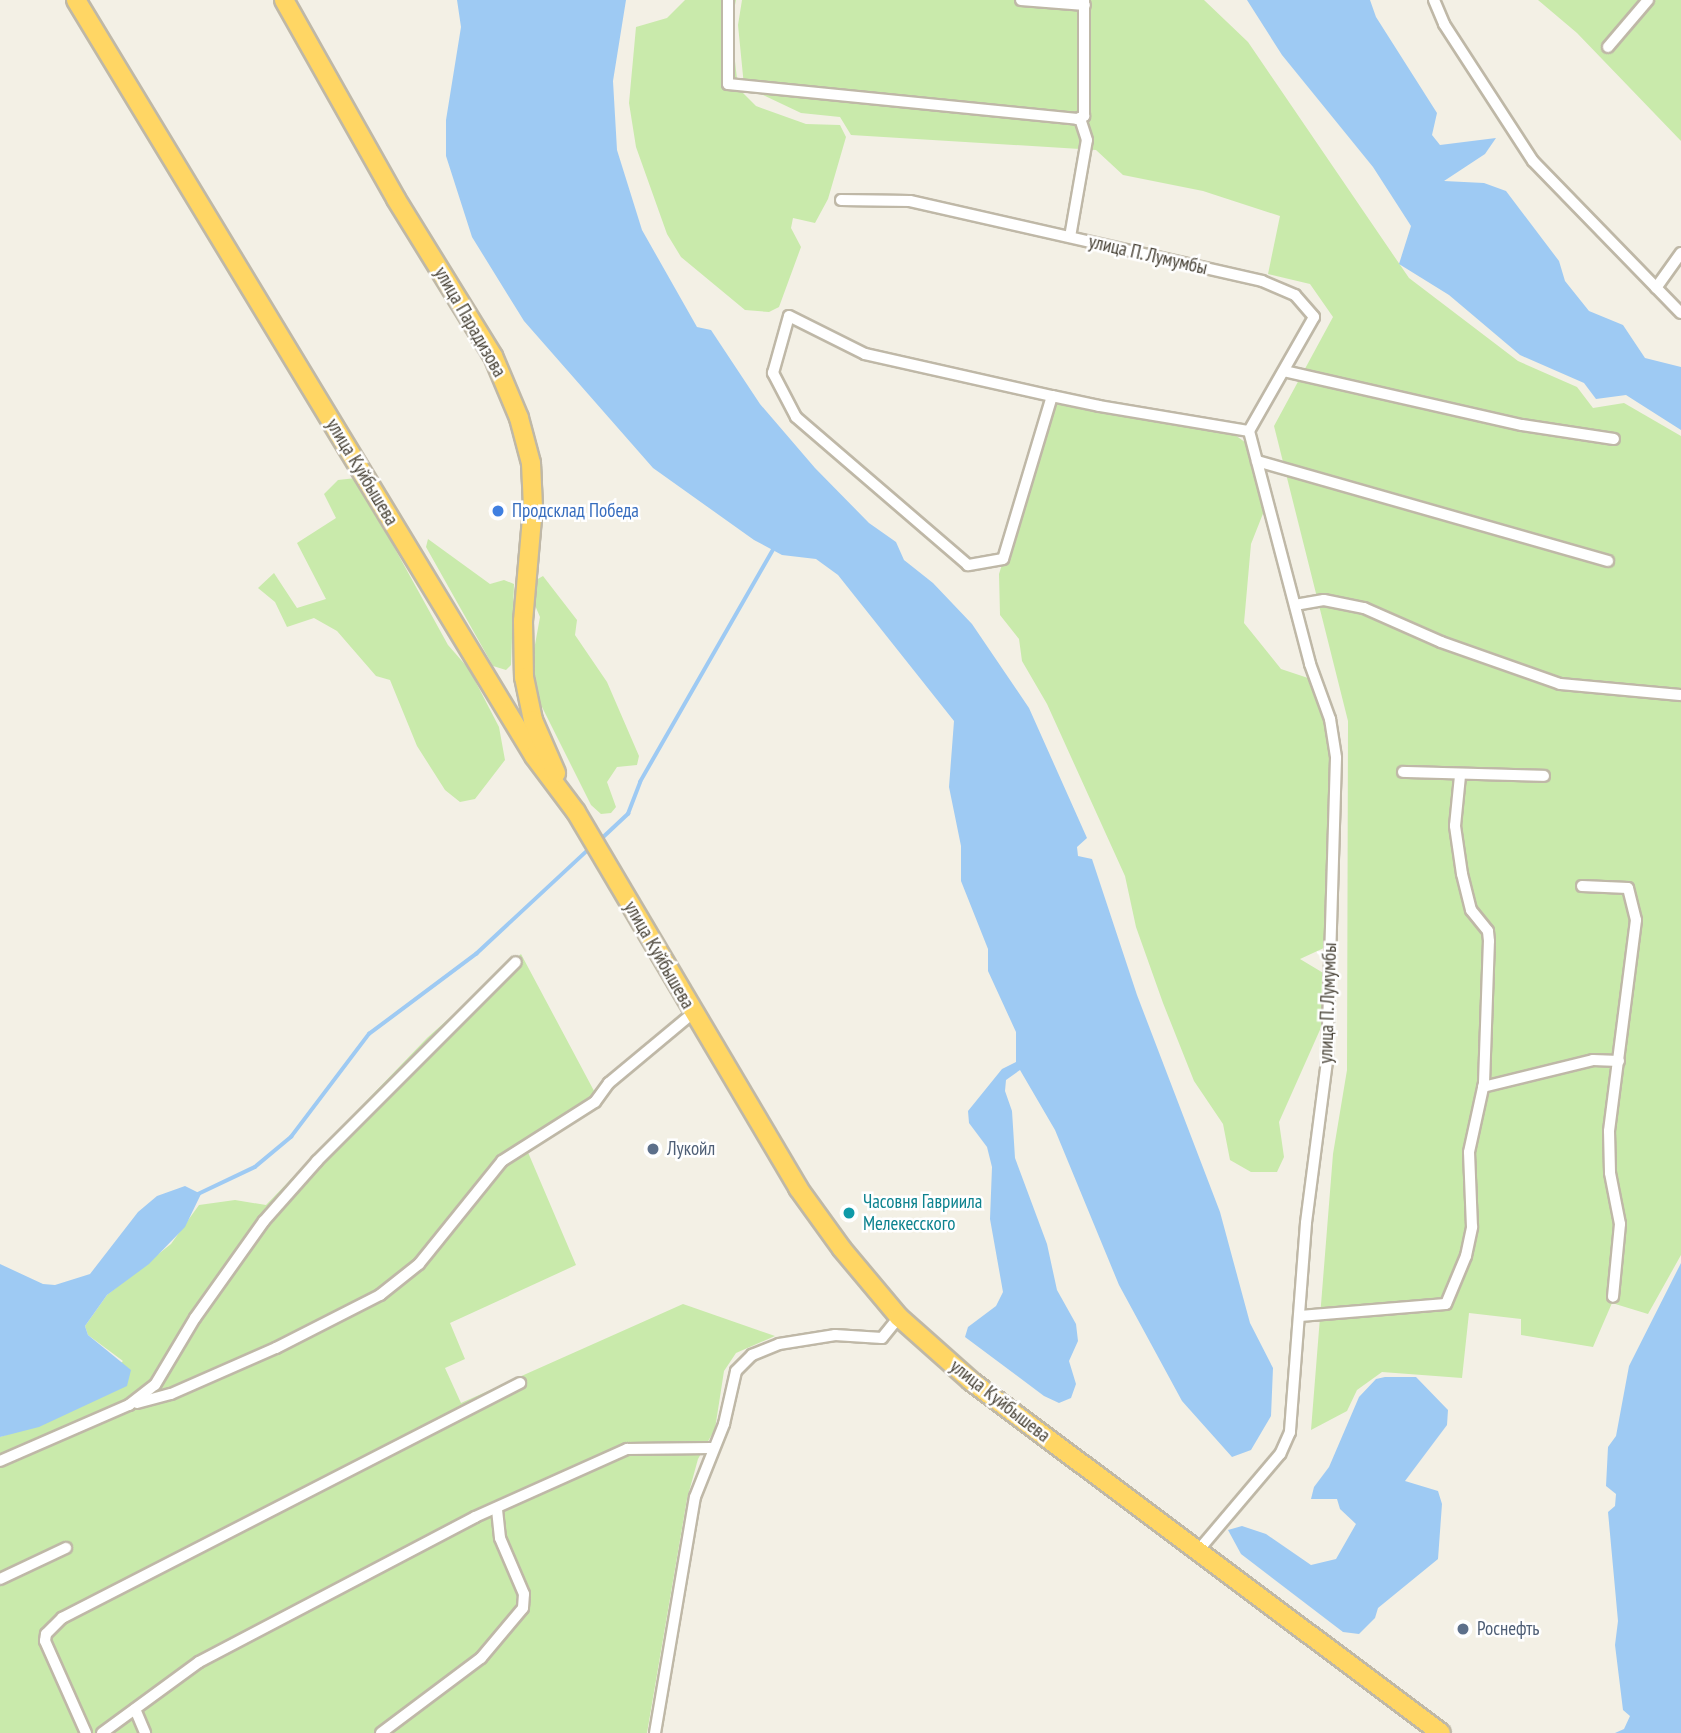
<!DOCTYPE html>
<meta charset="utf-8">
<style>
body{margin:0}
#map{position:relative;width:1681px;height:1733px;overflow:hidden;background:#f3f0e5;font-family:"PT Sans Narrow",sans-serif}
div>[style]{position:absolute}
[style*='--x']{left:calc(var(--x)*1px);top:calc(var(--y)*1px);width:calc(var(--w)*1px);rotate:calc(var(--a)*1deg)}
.green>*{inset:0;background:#c9eaab}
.water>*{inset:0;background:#9ecaf3}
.stream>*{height:3.5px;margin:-1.75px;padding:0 1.75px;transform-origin:1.75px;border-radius:1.75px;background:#9ecaf3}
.roads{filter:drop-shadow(2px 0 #bfb8a7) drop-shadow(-2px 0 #bfb8a7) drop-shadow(0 2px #bfb8a7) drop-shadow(0 -2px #bfb8a7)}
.street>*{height:10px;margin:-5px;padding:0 5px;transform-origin:5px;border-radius:5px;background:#fff}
.highway>*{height:18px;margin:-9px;padding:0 9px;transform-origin:9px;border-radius:9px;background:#ffd664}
.dots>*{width:19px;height:19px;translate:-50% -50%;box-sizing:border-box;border:4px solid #fff;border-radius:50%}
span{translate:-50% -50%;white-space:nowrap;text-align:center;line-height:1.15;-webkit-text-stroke:5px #fff;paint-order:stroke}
.street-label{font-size:19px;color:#464034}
.shop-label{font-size:19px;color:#366cbe}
.left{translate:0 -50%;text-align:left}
.service-label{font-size:19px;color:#4e5e75}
.culture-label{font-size:19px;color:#0d838f}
</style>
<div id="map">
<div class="green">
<i style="clip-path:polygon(685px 0,736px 0,731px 25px,738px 88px,756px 106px,806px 124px,840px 125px,846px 137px,828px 199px,815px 223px,793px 218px,791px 228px,801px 247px,779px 307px,769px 312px,745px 310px,681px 257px,667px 234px,636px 147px,629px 103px,636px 27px,667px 18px)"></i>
<i style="clip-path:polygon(742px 0,1204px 0,1248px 42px,1409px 278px,1518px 361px,1577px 387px,1593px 408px,1624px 403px,1681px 436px,1681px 1255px,1648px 1314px,1612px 1303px,1593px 1347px,1521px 1335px,1521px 1319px,1469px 1313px,1462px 1378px,1382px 1372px,1357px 1390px,1347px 1411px,1311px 1430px,1333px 1154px,1347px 1070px,1348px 721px,1274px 426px,1333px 317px,1310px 284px,1268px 274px,1280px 216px,1203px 191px,1123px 175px,1096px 150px,851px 135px,840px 117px,801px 113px,744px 86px,738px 25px)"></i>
<i style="clip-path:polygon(1538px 0,1681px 0,1681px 141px,1577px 33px)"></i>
<i style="clip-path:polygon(1053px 403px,1235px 435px,1249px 445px,1266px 506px,1251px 544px,1244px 623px,1281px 669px,1311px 679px,1326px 719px,1332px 758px,1326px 947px,1300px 959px,1325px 974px,1323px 1023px,1279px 1122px,1284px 1157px,1277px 1172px,1251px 1172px,1230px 1160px,1223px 1124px,1194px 1081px,1163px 1003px,1136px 927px,1125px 876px,1047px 704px,1022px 661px,1019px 639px,1000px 615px,999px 574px)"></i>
<i style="clip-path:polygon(356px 478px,448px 645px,469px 669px,499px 727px,505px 760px,475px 799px,460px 802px,445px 790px,417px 746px,390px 680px,376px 676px,337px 631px,314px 618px,287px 627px,275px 602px,258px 588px,274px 573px,297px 608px,326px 599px,297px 543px,336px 518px,324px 494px,338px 480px)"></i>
<i style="clip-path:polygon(428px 539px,490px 584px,504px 580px,514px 584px,511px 665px,506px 670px,493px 666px,426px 547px)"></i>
<i style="clip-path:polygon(543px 576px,577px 620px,575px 635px,607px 682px,639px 756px,637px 765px,617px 767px,607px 782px,616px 807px,611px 813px,601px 814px,591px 805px,541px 705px,532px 661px,540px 617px,534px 603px,536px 580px)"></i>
<i style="clip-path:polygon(521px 954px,601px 1104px,527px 1150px,576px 1265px,450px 1323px,465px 1359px,445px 1368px,461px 1403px,683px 1304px,775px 1336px,736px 1353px,724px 1371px,715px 1429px,698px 1459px,687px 1499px,647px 1733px,0 1733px,0 1437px,59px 1417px,123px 1361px,88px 1335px,85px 1326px,107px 1295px,171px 1244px,199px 1205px,235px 1200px,266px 1205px,427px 1038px)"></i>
</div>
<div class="water">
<i style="clip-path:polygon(457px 0,626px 0,613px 81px,617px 150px,642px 230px,697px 327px,711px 330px,760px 404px,815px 468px,869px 523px,896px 542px,904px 560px,933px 583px,972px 624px,1029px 708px,1087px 838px,1077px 847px,1078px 856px,1092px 859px,1137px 995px,1220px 1212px,1250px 1323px,1273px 1368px,1271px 1416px,1251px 1450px,1232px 1457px,1182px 1401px,1119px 1285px,1055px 1130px,1020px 1070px,1006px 1080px,1005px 1091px,1012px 1111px,1015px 1158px,1047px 1244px,1057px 1290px,1076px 1324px,1078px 1341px,1069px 1361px,1076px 1384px,1071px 1398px,1059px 1403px,1044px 1396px,965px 1337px,968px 1327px,996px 1306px,1003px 1292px,990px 1219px,992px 1167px,987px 1147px,969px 1123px,968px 1111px,1002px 1069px,1016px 1062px,1016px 1032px,988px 971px,988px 949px,961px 881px,961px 846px,949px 787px,954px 721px,838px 575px,816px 559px,782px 555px,754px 540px,653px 468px,524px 321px,472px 237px,446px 156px,446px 120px,461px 27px)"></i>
<i style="clip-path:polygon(1247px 0,1370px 0,1376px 17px,1437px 113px,1432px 135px,1440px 145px,1496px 138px,1485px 154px,1444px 181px,1484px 183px,1506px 191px,1559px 261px,1565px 281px,1589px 311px,1623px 325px,1645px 358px,1681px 367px,1681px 430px,1626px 395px,1596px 399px,1584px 383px,1520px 355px,1449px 295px,1399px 264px,1411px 226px,1373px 167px,1282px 55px)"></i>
<i style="clip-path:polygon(185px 1186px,201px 1194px,185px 1227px,149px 1264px,107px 1295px,85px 1326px,88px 1335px,131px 1370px,127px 1386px,39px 1427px,0 1437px,0 1264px,43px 1284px,55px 1285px,90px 1274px,138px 1212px,157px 1196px)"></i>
<i style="clip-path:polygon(1681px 1263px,1681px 1733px,1615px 1733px,1624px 1729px,1630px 1716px,1623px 1710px,1615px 1645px,1618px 1621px,1608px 1512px,1615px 1506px,1616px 1494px,1606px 1486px,1608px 1447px,1616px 1436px,1629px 1366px)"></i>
<i style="clip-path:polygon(1385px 1377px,1416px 1377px,1448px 1410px,1447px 1425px,1405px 1481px,1438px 1491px,1442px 1504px,1438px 1559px,1378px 1608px,1375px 1618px,1359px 1634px,1343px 1632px,1241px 1554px,1228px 1530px,1242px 1526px,1266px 1534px,1311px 1565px,1336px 1559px,1356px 1524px,1340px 1509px,1337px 1499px,1311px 1499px,1314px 1487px,1329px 1467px,1359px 1397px,1376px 1379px)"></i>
</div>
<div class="stream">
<i style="--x:599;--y:841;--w:40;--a:-43"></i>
<i style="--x:628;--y:814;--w:34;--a:-69"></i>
<i style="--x:640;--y:782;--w:267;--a:-60.2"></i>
<i style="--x:196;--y:1195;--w:65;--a:-25.4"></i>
<i style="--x:255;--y:1167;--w:47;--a:-39.8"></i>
<i style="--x:291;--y:1137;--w:129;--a:-52.9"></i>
<i style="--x:369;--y:1034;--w:134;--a:-36.8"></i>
<i style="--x:476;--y:954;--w:156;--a:-42.9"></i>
</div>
<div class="roads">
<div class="street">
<i style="--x:728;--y:0;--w:84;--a:90"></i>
<i style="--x:728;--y:84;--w:351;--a:5.7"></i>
<i style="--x:1077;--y:119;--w:8;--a:-23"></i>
<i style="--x:1084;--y:116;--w:116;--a:-90"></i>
<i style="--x:1021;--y:0;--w:64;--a:4.5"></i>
<i style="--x:1434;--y:0;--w:26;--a:67"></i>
<i style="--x:1444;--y:24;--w:163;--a:57"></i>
<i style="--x:1533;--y:161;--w:212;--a:45.8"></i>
<i style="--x:1608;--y:47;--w:62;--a:-49.6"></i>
<i style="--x:841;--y:200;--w:69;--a:0.8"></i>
<i style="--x:910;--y:201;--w:361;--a:12.8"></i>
<i style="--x:1262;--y:281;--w:36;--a:23"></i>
<i style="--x:1295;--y:295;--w:29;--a:49"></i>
<i style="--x:1314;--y:317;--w:131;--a:119.7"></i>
<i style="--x:1070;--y:237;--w:98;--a:-80.1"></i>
<i style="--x:1087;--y:140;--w:23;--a:-108"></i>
<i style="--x:1656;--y:288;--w:43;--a:-54.5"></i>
<i style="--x:1284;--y:371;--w:244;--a:12.8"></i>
<i style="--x:1522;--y:425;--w:93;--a:8.7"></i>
<i style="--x:1052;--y:396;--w:170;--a:106.7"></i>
<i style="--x:1003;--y:559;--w:36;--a:170"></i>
<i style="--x:968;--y:565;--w:227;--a:-139.3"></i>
<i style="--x:796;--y:417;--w:50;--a:-117.6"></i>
<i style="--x:773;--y:373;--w:59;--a:-74.3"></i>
<i style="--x:789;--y:316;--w:85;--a:26.6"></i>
<i style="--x:865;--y:354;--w:192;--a:12.7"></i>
<i style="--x:1052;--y:396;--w:48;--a:12"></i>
<i style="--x:1099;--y:406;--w:152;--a:9.5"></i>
<i style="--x:1249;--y:431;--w:241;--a:75.3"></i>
<i style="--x:1310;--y:664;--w:59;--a:70"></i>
<i style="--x:1330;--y:719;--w:39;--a:81"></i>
<i style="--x:1336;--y:758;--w:303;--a:91.7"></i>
<i style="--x:1327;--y:1061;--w:163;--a:97.4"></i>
<i style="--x:1306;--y:1223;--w:210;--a:94.4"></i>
<i style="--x:1290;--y:1432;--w:24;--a:114"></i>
<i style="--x:1280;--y:1454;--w:128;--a:130.3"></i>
<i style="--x:1257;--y:461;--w:365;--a:15.9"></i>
<i style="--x:1295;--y:605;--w:29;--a:-10"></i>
<i style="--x:1324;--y:600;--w:41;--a:11.3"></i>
<i style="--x:1364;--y:608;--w:84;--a:23.8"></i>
<i style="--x:1441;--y:642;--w:126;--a:19.4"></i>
<i style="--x:1560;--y:684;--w:121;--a:5.2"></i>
<i style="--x:1403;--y:772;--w:141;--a:1.6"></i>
<i style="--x:1582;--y:886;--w:46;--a:2.5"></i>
<i style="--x:1628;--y:888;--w:33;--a:76"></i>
<i style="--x:1636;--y:920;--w:213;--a:97.3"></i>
<i style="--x:1609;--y:1131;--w:42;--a:88.6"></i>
<i style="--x:1610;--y:1173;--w:52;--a:78.9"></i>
<i style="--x:1620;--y:1224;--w:73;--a:95.5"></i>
<i style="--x:1483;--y:1087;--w:113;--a:-13.8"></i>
<i style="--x:1593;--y:1060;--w:26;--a:2"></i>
<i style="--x:1300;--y:1316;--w:146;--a:-4.7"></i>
<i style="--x:1446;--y:1304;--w:52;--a:-67.4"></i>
<i style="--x:1466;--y:1256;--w:30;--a:-78"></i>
<i style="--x:1472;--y:1227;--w:75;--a:-92.3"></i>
<i style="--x:1469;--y:1152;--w:71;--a:-77.7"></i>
<i style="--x:1484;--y:1083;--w:142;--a:-88"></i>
<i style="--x:1489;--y:941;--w:10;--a:-96"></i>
<i style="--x:1488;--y:931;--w:27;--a:-129"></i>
<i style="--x:1471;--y:910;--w:37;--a:-104"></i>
<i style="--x:1462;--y:874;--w:49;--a:-98.3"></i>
<i style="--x:1455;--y:826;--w:50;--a:-84.3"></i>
<i style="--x:137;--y:1403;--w:35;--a:-15"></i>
<i style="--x:171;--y:1394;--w:115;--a:-23.7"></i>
<i style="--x:276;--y:1348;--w:117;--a:-27"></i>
<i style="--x:380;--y:1295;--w:50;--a:-38.5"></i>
<i style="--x:419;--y:1264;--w:132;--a:-51.1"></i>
<i style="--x:502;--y:1161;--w:110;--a:-32.4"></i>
<i style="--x:595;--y:1102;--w:24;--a:-54"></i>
<i style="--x:609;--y:1083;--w:109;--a:-39.8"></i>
<i style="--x:0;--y:1461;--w:141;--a:-23.5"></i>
<i style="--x:129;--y:1405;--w:33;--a:-38"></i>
<i style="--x:155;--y:1385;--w:78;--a:-59.2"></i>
<i style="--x:195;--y:1318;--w:119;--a:-54.6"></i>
<i style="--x:264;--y:1221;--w:80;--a:-48.5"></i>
<i style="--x:317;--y:1161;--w:281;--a:-45"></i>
<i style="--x:0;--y:1579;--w:73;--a:-25.2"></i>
<i style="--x:135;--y:1709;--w:26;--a:67"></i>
<i style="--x:86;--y:1733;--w:101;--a:-114"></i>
<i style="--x:45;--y:1641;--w:7;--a:-82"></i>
<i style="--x:46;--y:1634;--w:23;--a:-45"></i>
<i style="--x:62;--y:1618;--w:515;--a:-27.16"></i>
<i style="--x:102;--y:1733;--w:120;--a:-36.2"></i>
<i style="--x:199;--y:1662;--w:312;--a:-27.7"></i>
<i style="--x:475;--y:1517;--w:167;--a:-24.1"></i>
<i style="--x:627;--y:1449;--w:84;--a:-0.7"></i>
<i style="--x:381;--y:1733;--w:125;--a:-36.9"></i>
<i style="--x:481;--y:1658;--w:65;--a:-50"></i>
<i style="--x:523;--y:1608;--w:14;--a:-86"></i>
<i style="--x:524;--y:1594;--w:61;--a:-113.2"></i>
<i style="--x:500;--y:1538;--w:28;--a:-96"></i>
<i style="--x:655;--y:1733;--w:239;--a:-80.4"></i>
<i style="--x:695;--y:1497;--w:79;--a:-68.3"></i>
<i style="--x:724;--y:1424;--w:54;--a:-77.2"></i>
<i style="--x:736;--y:1371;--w:23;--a:-45"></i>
<i style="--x:752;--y:1355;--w:29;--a:-22"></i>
<i style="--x:779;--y:1344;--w:57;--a:-9.1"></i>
<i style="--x:835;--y:1335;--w:47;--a:3.7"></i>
<i style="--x:882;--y:1338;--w:27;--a:-51"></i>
</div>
<div class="highway">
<i style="--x:76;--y:0;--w:884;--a:58.79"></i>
<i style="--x:534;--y:756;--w:70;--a:53.1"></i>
<i style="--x:576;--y:812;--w:437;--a:59.4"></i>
<i style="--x:798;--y:1188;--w:75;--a:54.2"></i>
<i style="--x:842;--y:1249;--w:89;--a:50"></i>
<i style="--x:899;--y:1317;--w:96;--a:41.6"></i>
<i style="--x:971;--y:1381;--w:587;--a:36.83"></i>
<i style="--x:284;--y:0;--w:228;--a:60.6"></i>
<i style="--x:396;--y:199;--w:185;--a:58.3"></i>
<i style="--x:493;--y:356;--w:67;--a:67.2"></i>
<i style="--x:519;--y:418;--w:47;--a:75.1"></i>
<i style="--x:531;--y:463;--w:44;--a:87.4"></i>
<i style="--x:533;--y:507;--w:114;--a:95"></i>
<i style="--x:523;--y:621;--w:56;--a:89"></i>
<i style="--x:524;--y:677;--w:44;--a:78.2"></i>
<i style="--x:533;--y:720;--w:58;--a:66.5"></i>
</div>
</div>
<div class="dots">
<i style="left:498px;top:511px;background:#3f7fe0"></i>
<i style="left:653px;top:1149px;background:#5c6f8a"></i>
<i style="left:849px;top:1213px;background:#0f9aa8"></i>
<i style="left:1463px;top:1629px;background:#5c6f8a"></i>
</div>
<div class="street-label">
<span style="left:1148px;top:255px;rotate:13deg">улица П. Лумумбы</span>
<span style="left:470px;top:322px;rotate:60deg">улица Парадизова</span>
<span style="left:362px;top:472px;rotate:59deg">улица Куйбышева</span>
<span style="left:659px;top:955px;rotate:60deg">улица Куйбышева</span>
<span style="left:1328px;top:1003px;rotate:-88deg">улица П. Лумумбы</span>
<span style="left:1000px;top:1401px;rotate:38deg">улица Куйбышева</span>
</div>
<div class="shop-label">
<span class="left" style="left:512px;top:511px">Продсклад Победа</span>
</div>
<div class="service-label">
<span class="left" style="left:667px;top:1149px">Лукойл</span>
<span class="left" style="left:1477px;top:1629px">Роснефть</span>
</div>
<div class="culture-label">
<span class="left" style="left:863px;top:1213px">Часовня Гавриила<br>Мелекесского</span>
</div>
</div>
